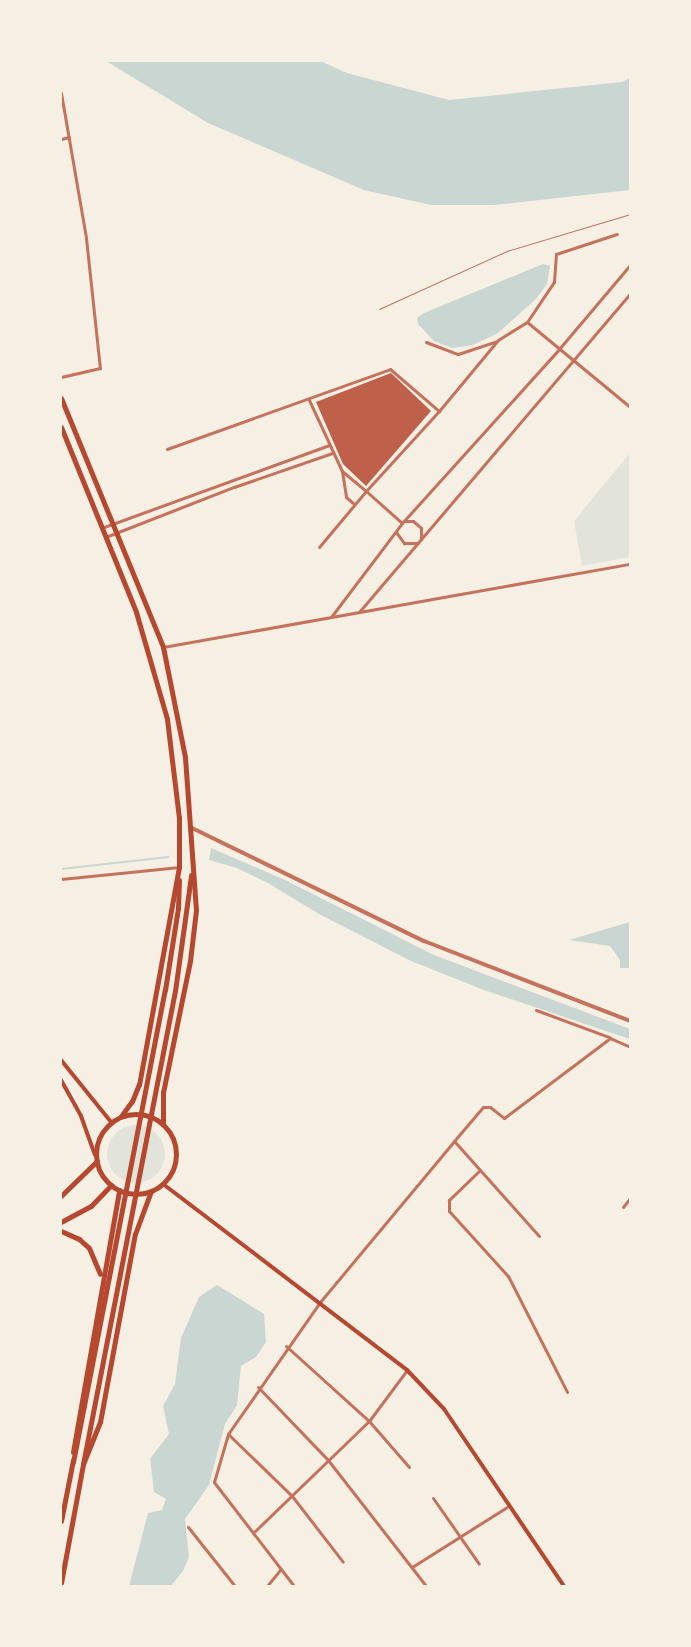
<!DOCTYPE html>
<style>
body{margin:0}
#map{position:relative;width:691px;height:1647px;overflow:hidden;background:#f6efe4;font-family:Arial,sans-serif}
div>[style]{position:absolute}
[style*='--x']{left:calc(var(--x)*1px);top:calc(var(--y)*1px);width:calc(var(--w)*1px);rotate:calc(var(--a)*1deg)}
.green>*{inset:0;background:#e2e4dc}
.round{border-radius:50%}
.water>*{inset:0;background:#c9d6d2}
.stream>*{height:2px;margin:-1px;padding:0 1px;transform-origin:1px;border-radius:1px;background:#c9d6d2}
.building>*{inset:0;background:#bf614a}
.service>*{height:1px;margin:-0.5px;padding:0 0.5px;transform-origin:0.5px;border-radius:0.5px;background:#c5725c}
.minor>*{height:3px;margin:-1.5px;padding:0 1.5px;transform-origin:1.5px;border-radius:1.5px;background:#c5725c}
.tertiary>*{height:4px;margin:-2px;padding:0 2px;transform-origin:2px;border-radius:2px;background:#c5725c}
.secondary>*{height:4px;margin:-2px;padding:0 2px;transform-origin:2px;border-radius:2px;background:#b5482f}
.primary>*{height:4.5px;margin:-2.25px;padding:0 2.25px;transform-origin:2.25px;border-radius:2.25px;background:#b5482f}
.trunk>*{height:5px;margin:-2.5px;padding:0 2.5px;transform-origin:2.5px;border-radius:2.5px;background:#b5482f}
.trunk>.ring{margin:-2.5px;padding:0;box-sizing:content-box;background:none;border:5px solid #b5482f;border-radius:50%}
span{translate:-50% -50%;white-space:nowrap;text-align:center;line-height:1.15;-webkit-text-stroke:4px #f6efe4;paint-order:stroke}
.frame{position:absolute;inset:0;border:62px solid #f6efe4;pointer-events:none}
</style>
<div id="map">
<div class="green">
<i style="clip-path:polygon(630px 453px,630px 557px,582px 566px,574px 521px)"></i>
<i class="round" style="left:107px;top:1125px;width:58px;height:58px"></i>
</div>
<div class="water">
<i style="clip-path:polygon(106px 61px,320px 61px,347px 73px,449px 100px,622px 82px,630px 78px,630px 190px,494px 205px,431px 205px,364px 190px,208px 123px)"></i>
<i style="clip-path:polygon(543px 264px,550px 266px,547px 284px,536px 299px,498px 333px,473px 345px,452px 348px,434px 341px,418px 324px,417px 318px,424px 313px)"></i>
<i style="clip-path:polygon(211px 848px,283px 879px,434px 955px,630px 1029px,630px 1039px,484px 990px,411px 961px,319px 914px,268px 883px,237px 868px,209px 860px)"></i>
<i style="clip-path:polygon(630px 922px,630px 968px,620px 968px,620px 960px,610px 946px,569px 940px)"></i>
<i style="clip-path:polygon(217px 1285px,264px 1314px,266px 1342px,256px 1357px,241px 1366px,237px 1405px,225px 1424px,209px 1485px,185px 1519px,189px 1557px,183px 1571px,171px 1586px,129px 1586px,148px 1513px,162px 1510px,166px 1499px,154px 1492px,150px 1459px,169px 1434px,163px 1406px,175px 1384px,181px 1338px,199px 1297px)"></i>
</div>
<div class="stream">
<i style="--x:61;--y:869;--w:108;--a:-6.4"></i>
</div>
<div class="building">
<i style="clip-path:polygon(391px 373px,431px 411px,366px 486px,343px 464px,316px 402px)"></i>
</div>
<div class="service">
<i style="--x:379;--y:309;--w:141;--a:-24.4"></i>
<i style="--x:507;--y:251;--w:128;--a:-16.7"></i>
</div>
<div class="minor">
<i style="--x:61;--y:93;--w:147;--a:80.2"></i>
<i style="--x:86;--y:238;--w:131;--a:83.9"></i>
<i style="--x:100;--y:368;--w:40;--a:167"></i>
<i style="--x:61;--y:139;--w:8;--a:-14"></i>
<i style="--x:527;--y:322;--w:48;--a:-56"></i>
<i style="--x:554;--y:282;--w:28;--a:-86"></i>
<i style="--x:556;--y:254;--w:64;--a:-18.2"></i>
<i style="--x:426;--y:342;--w:34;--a:21"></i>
<i style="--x:458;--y:354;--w:41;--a:-18.4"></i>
<i style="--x:309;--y:400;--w:78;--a:65.1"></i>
<i style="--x:342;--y:471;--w:31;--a:40"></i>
<i style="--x:366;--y:491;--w:73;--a:130"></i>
<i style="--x:439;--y:411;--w:92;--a:-50.3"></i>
<i style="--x:498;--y:340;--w:34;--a:-32"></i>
<i style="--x:527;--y:322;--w:134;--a:39.5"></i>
<i style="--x:167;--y:449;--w:237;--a:-19.7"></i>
<i style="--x:390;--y:369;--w:65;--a:40.6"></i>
<i style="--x:439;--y:411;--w:108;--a:132.4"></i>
<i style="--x:366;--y:491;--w:48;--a:41.6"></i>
<i style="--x:342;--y:471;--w:26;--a:81"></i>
<i style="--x:346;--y:497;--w:11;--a:41"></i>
<i style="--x:404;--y:521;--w:9;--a:0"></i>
<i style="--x:413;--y:521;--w:11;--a:41"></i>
<i style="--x:421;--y:528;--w:11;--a:90"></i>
<i style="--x:104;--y:527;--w:239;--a:-20"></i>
<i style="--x:396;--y:532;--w:14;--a:54"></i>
<i style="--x:404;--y:543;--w:14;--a:0"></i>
<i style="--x:108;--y:536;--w:135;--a:-21.3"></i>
<i style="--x:234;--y:487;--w:104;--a:-19.1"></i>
<i style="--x:359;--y:612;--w:418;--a:-49.6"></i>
<i style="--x:331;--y:617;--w:118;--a:-52.9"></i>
<i style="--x:402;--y:523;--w:234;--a:-47.9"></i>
<i style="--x:559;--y:349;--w:110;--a:-49.8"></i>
<i style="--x:163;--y:647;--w:474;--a:-10.1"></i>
<i style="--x:61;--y:879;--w:119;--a:-5.8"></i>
<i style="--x:536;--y:1010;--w:78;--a:20.3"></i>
<i style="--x:479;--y:1171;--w:42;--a:136"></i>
<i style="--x:449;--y:1200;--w:11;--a:90"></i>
<i style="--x:449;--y:1211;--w:88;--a:47.8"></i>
<i style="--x:508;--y:1276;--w:130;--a:63"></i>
<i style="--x:623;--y:1207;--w:11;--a:-52"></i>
<i style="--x:539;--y:1236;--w:127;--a:-131.8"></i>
<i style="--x:454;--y:1141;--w:45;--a:-49.5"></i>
<i style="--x:483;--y:1107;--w:7;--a:0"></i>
<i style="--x:490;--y:1107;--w:18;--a:38"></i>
<i style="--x:504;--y:1118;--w:133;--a:-37"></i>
<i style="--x:610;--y:1038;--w:22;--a:24"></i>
<i style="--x:286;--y:1346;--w:112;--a:42.1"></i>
<i style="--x:369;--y:1421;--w:61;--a:49"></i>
<i style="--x:258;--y:1387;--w:101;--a:46.2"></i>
<i style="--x:328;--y:1460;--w:160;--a:52.1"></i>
<i style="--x:228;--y:1434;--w:89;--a:44.1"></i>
<i style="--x:292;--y:1496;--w:83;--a:52.3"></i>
<i style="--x:433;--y:1498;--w:80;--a:55.1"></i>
<i style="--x:188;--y:1527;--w:75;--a:51.5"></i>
<i style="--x:255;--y:1531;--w:158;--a:-44"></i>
<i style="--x:369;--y:1421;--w:64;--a:-53.3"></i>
<i style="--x:412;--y:1567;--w:112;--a:-32.3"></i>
<i style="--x:267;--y:1586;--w:22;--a:-51"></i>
<i style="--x:294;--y:1586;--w:131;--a:-127.6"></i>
<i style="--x:214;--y:1482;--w:50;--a:-73.7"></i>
<i style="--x:228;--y:1434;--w:161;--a:-55.1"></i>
<i style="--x:320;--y:1302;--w:209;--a:-50.2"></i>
</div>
<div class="tertiary">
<i style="--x:192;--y:828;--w:258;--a:26"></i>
<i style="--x:424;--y:941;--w:221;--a:21.2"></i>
</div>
<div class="secondary">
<i style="--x:61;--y:1060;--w:80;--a:51.1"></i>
<i style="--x:61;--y:1080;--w:41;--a:60.9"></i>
<i style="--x:81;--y:1116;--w:41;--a:70.3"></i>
<i style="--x:163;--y:1184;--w:307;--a:37.3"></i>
<i style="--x:407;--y:1370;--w:54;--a:46.5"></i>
<i style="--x:444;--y:1409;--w:214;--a:55.9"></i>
</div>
<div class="primary">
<i style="--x:61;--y:1196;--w:50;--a:-44.2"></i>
<i style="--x:61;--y:1222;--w:34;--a:-28"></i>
<i style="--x:91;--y:1206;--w:29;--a:-46"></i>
</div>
<div class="trunk">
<i style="--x:61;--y:398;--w:269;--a:67.7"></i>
<i style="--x:163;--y:647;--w:112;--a:78.7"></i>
<i style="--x:185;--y:757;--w:153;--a:85.9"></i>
<i style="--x:196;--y:910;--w:51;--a:96.7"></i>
<i style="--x:190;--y:961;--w:134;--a:101.6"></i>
<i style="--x:163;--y:1092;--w:32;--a:90"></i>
<i style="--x:61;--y:427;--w:200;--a:67.9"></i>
<i style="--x:136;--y:612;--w:111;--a:73.8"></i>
<i style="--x:167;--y:719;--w:100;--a:83.1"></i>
<i style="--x:179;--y:818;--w:49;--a:90"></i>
<i style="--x:179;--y:867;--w:221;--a:100.4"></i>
<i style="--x:139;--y:1084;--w:18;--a:112"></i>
<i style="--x:132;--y:1101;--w:19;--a:126"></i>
<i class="ring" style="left:96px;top:1114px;width:75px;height:75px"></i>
<i style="--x:61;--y:1231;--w:20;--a:24"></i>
<i style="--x:79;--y:1239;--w:13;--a:42"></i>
<i style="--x:89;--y:1248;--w:28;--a:67"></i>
<i style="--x:73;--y:1452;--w:266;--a:-80"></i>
<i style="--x:73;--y:1462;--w:481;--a:-79"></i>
<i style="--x:165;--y:990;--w:83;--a:-81"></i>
<i style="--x:178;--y:908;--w:28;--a:-88"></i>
<i style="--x:83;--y:1464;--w:482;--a:-79"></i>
<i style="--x:175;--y:991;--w:117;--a:-82.1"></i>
<i style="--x:61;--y:1521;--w:62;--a:-78.9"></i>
<i style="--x:61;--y:1583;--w:121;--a:-79.5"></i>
<i style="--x:83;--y:1464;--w:45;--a:-68"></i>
<i style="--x:100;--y:1422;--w:191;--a:-79.5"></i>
<i style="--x:135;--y:1234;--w:46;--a:-69.6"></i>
</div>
<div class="frame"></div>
</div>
